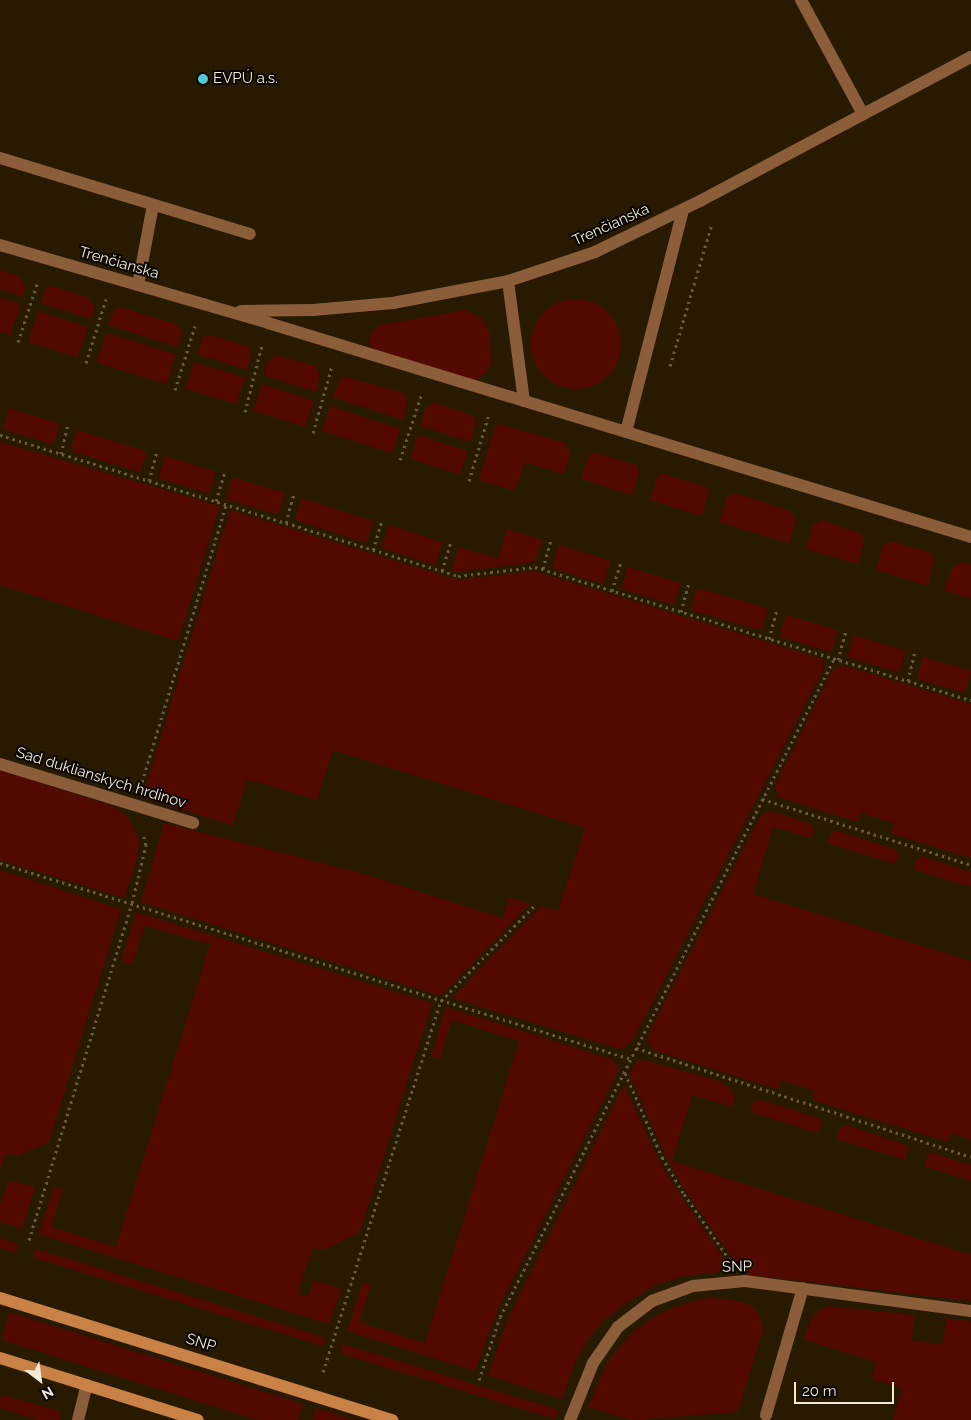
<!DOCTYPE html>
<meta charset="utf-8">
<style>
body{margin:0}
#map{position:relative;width:971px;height:1420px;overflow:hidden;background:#271a00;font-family:Raleway,sans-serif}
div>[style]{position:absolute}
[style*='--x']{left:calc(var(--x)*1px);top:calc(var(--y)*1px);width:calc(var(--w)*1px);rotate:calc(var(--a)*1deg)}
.green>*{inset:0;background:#520a00;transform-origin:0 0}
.round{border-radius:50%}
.path>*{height:3px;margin-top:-1.5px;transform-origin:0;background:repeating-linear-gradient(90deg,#665a43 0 2.5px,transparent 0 6.5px)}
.lane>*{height:12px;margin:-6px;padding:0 6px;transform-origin:6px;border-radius:6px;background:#8b5d39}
.street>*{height:12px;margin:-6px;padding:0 6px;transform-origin:6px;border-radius:6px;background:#8b5d39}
.secondary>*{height:12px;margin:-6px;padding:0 6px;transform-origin:6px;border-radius:6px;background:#ca8145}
.dots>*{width:14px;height:14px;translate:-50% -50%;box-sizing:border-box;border:2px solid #0b0601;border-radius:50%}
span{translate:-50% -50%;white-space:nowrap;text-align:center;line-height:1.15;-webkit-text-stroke:4px #0b0601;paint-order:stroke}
.poi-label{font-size:15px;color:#f2e9d9}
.left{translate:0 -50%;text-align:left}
.street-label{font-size:15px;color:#f2e9d9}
.north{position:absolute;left:15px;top:1355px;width:50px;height:50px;-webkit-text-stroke:4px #0b0601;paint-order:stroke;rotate:150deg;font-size:14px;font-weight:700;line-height:20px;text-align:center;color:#f2e9d9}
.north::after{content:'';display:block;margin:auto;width:18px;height:22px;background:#f2e9d9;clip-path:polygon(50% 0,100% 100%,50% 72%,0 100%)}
.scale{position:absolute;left:794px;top:1382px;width:100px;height:22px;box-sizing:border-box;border:2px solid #f2e9d9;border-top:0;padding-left:6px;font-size:15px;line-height:18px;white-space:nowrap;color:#f2e9d9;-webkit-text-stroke:4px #0b0601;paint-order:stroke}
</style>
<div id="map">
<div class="green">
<i style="clip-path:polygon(0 270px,19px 276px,25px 287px,23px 297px,0 289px)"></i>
<i style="clip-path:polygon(52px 286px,87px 297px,95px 307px,91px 319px,41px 303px,45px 289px)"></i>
<i style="clip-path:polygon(0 298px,21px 304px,10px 335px,0 332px)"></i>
<i class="round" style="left:531px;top:299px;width:90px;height:90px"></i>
<i style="clip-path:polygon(121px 307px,176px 324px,182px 331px,178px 347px,108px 325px,114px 310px)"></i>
<i style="clip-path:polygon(465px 310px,481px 318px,490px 333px,491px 363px,487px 372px,476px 380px,469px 381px,371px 349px,369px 340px,372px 332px,380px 325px)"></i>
<i style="left:38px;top:311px;width:52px;height:32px;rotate:18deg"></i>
<i style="left:106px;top:333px;width:73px;height:31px;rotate:17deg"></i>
<i style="clip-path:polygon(211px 335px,249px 347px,251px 356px,247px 370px,197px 354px,203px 336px)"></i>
<i style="clip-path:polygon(276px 355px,315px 366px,318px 369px,320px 376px,316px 392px,264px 375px,268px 362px)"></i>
<i style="left:194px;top:362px;width:53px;height:28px;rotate:17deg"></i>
<i style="clip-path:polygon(344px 376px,403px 393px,407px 399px,407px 403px,403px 420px,333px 397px,339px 380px)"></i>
<i style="left:262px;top:384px;width:54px;height:28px;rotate:18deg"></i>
<i style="clip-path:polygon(434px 402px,474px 416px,476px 421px,470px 442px,420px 426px,426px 408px)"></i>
<i style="left:330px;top:406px;width:74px;height:26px;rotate:18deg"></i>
<i style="left:9px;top:408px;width:53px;height:22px;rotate:17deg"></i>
<i style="clip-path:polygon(498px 424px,566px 443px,570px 452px,564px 474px,525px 462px,515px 491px,479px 480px,494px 429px)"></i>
<i style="left:77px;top:430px;width:73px;height:22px;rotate:17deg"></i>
<i style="left:418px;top:435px;width:52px;height:25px;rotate:18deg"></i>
<i style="clip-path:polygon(0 442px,220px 506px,178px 641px,0 585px)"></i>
<i style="clip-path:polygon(593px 452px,637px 465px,639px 473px,632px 495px,581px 479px,588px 457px)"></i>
<i style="left:165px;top:456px;width:53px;height:23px;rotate:17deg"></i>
<i style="clip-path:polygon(662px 473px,706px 487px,708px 495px,702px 516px,650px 500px,658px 475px)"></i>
<i style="left:233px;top:477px;width:54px;height:23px;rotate:17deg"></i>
<i style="clip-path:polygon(735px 493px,791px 511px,796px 520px,789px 543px,719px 522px,727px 497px)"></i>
<i style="left:302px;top:498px;width:75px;height:23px;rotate:18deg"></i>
<i style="clip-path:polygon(230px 510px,458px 580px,534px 571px,823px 659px,823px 670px,632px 1042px,621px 1049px,613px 1047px,452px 998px,541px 906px,558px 911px,585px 828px,333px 750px,317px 800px,247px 779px,233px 825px,149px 800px,145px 796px,145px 789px)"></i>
<i style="clip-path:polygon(823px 520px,862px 534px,864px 542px,858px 564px,806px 549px,813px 525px)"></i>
<i style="left:389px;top:525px;width:56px;height:24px;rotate:18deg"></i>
<i style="clip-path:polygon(507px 529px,542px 540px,535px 562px,457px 572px,451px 570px,459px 547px,498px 558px)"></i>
<i style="clip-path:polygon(891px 541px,931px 553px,934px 560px,928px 586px,876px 570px,882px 546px)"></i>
<i style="left:559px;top:545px;width:54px;height:24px;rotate:17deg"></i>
<i style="clip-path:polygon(962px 562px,971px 565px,971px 599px,944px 590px,953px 566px)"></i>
<i style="left:628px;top:567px;width:55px;height:23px;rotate:17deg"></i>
<i style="left:697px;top:588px;width:74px;height:23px;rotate:16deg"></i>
<i style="left:786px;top:615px;width:54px;height:23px;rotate:16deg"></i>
<i style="left:854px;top:635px;width:54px;height:23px;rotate:17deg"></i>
<i style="left:923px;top:657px;width:50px;height:23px;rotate:16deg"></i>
<i style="clip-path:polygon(842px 665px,971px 704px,971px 858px,890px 833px,894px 823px,861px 813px,857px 822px,779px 797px,775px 788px,777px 781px,832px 671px)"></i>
<i style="clip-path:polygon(0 770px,112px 806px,127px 816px,137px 834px,139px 843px,138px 853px,125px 898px,0 860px)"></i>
<i style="clip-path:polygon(767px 812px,775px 812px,812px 824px,813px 830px,811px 838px,773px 827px,753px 894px,971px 961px,971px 1140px,952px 1133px,948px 1142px,812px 1100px,815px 1091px,781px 1080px,778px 1089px,656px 1051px,650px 1046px,648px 1042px,649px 1033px,756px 824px,761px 815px)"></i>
<i style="clip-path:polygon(164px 823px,354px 871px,503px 918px,509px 897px,530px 904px,441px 996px,141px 902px)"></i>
<i style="clip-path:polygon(832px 831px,838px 831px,895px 849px,898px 855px,895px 864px,827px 843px)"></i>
<i style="clip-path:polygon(921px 856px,971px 872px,971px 887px,914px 870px,916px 860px)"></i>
<i style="clip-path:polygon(0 870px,121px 909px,49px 1142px,17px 1156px,6px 1153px,0 1170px)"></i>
<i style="clip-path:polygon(136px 912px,432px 1003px,360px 1232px,323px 1250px,313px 1248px,303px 1276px,298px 1294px,308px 1296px,314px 1280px,342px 1289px,329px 1324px,39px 1234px,54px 1186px,63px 1189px,51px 1227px,116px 1247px,210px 944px,145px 926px,132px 965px,121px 961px)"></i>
<i style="clip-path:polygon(446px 1007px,614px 1060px,619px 1069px,499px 1307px,475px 1371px,347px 1331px,362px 1283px,371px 1285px,359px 1322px,425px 1343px,519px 1041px,452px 1020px,440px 1059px,431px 1057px)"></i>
<i style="clip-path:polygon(639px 1059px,717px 1080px,729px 1087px,735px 1096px,732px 1107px,692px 1095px,672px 1161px,971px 1255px,971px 1301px,744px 1274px,686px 1192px,665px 1155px,629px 1073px)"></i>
<i style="clip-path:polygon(624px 1084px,658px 1159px,681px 1196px,734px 1273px,722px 1272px,683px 1276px,656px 1285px,624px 1304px,602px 1322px,586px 1342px,576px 1360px,562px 1399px,488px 1375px,508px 1318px)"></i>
<i style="clip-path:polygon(758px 1099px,819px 1118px,822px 1123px,818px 1133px,750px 1112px,753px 1102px)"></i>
<i style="clip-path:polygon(846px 1125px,907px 1145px,909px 1150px,905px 1160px,836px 1139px,840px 1128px)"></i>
<i style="clip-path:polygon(929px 1153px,933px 1153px,971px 1165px,971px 1181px,924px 1166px)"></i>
<i style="clip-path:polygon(9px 1180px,35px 1187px,22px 1229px,0 1222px,0 1203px)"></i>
<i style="clip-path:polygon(0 1238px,18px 1244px,15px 1253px,0 1248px)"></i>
<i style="left:36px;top:1249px;width:302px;height:9px;rotate:17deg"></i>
<i style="clip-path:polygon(709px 1298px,728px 1299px,749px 1304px,756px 1309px,762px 1322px,763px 1330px,738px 1412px,632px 1420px,588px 1407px,608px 1361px,633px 1332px,654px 1317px,673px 1308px,693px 1301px)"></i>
<i style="clip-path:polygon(827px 1306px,914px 1315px,912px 1341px,943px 1344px,946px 1318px,971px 1321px,971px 1420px,893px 1420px,902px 1388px,871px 1379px,876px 1362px,803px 1339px,814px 1314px)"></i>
<i style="clip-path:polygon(9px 1312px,303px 1404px,298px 1420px,258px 1420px,2px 1340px)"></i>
<i style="left:343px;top:1344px;width:225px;height:10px;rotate:17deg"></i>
<i style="clip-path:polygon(4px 1395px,59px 1411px,60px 1420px,38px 1420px,0 1408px,0 1398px)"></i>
<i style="clip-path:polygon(316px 1408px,355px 1420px,312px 1420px)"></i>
</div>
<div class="path">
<i style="--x:18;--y:342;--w:64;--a:-71.8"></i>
<i style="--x:86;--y:363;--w:67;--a:-72.6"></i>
<i style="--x:670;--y:366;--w:149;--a:-73.6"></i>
<i style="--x:175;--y:390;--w:67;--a:-72.6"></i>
<i style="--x:245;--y:412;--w:69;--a:-75.8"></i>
<i style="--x:313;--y:433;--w:70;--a:-74.2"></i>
<i style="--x:0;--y:435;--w:479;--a:17.1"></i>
<i style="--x:458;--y:576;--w:78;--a:-6.7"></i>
<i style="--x:535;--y:567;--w:456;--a:17"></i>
<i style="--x:61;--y:454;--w:32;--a:-77"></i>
<i style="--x:400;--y:460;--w:71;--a:-71.8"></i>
<i style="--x:149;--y:481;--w:31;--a:-75"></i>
<i style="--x:469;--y:481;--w:70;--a:-73.4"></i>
<i style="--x:216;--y:501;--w:30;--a:-73"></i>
<i style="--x:286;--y:523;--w:31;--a:-75"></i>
<i style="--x:373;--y:550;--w:31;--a:-73"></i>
<i style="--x:543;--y:569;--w:31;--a:-75"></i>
<i style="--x:442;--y:571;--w:30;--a:-73"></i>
<i style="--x:612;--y:591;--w:31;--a:-73"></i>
<i style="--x:681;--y:612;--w:31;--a:-75"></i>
<i style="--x:769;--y:639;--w:31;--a:-75"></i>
<i style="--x:838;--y:660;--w:31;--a:-75"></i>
<i style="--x:908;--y:681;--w:31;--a:-77"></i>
<i style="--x:142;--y:782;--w:289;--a:-73.1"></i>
<i style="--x:762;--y:799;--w:219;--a:17.5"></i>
<i style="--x:0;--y:863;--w:661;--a:17.26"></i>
<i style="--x:636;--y:1048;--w:352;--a:18"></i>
<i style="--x:625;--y:1073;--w:92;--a:66.2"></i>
<i style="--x:662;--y:1157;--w:43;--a:59.3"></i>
<i style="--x:684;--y:1194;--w:79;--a:55.3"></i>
<i style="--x:29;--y:1240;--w:352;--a:-73"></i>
<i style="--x:132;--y:903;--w:60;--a:-76.4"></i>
<i style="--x:146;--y:845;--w:12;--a:-104"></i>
<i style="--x:323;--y:1372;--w:389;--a:-72.4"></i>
<i style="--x:441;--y:1001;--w:136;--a:-45.6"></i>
<i style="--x:479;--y:1380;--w:66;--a:-71.6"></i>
<i style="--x:500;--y:1317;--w:738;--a:-63.09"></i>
</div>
<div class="lane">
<i style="--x:801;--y:0;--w:130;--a:61.5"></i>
<i style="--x:0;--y:158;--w:261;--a:16.9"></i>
<i style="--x:138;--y:285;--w:81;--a:-79.4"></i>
<i style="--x:0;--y:764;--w:202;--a:17"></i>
<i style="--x:766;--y:1415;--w:132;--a:-73.8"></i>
<i style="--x:78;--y:1420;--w:36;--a:-76"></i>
</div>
<div class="street">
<i style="--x:0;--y:245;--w:279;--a:16.2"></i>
<i style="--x:268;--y:323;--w:735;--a:16.93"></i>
<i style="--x:508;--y:281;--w:121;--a:82.4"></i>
<i style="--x:241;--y:311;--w:72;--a:-0.8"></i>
<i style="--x:313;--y:310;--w:80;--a:-5"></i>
<i style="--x:393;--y:303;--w:117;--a:-10.8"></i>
<i style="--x:508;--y:281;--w:92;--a:-18.4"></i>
<i style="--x:595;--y:252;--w:117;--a:-25.9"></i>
<i style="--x:700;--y:201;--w:307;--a:-28"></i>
<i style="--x:626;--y:432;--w:229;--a:-75.6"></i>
<i style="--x:570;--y:1420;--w:61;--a:-68"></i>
<i style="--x:593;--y:1363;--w:44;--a:-55.2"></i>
<i style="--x:618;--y:1327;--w:43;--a:-37.4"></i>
<i style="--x:652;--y:1301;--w:44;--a:-20.1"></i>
<i style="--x:693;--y:1286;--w:52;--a:-5.5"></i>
<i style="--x:745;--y:1281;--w:228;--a:7.6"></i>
</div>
<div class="secondary">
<i style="--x:0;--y:1298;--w:411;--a:17.3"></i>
<i style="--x:0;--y:1358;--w:207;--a:17.4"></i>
</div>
<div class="dots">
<i style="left:203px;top:79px;background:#51ccd4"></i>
</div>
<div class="poi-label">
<span class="left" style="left:213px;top:79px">EVPÚ a.s.</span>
</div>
<div class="street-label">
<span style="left:611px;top:225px;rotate:-24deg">Trenčianska</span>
<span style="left:119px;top:263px;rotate:16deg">Trenčianska</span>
<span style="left:101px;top:778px;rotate:17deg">Sad duklianskych hrdinov</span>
<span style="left:737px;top:1267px;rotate:-1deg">SNP</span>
<span style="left:201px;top:1343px;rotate:17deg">SNP</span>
</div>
<div class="north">N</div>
<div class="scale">20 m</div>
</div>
